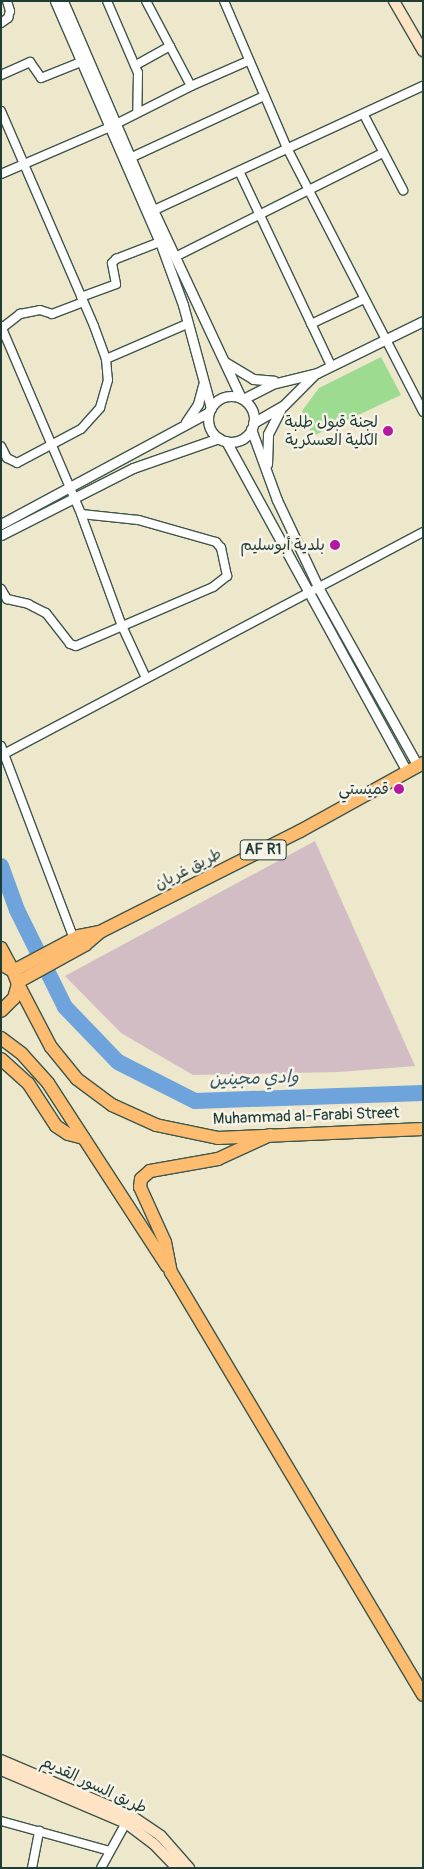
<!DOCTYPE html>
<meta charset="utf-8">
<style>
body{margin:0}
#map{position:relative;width:424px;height:1869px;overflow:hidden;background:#ede7cc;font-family:Pangolin,"Playpen Sans Arabic",sans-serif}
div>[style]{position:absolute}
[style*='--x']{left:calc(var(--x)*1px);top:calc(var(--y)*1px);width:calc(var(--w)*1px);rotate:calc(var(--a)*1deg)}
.industrial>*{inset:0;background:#d2bdc5}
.green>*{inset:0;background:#9cdb90}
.river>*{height:16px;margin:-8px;padding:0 8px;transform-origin:8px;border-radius:8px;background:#6fa3dc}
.roads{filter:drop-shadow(1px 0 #3e564b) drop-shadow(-1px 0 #3e564b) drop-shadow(0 1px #3e564b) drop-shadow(0 -1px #3e564b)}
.minor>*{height:8px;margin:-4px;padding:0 4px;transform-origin:4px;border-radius:4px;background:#fff}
.tertiary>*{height:9px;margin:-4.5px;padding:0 4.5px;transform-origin:4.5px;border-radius:4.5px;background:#fff}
.tertiary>.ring{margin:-4.5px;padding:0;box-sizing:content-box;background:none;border:9px solid #fff;border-radius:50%}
.secondary>*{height:10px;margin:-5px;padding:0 5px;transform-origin:5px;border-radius:5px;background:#fee4c5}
.trunk>*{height:12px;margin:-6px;padding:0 6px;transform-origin:6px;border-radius:6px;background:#fdbc6f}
.dots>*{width:14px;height:14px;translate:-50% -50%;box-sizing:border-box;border:2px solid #f7f3e8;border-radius:50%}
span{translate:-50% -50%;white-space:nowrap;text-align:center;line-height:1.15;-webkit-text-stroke:5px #f7f3e8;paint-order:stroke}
.shield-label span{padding:1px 4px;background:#f7f3e8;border:1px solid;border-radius:4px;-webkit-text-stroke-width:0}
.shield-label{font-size:15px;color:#1f3d34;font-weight:700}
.poi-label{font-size:16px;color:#1f3d34}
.right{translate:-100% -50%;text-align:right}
.street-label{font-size:16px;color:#1f3d34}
.water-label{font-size:18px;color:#375c66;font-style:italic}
.frame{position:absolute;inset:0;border:2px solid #1f3d34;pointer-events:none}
</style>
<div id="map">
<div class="industrial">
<i style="clip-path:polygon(315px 841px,415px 1066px,339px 1072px,193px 1075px,121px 1033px,65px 976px)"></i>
</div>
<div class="green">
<i style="clip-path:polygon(381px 357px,401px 395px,313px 436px,302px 411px,319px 388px)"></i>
</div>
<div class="river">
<i style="--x:1;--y:866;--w:47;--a:70"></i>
<i style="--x:17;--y:910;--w:108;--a:63.7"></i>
<i style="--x:65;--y:1007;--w:76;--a:46.1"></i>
<i style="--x:118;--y:1062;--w:86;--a:26.9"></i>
<i style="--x:195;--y:1101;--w:228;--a:-2"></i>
</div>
<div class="roads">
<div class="minor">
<i style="--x:107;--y:1;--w:78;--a:66.7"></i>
<i style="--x:138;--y:73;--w:39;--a:91"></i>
<i style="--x:224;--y:1;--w:160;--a:66.8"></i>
<i style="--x:287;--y:148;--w:297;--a:62.7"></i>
<i style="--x:1;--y:23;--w:9;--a:-36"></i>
<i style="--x:8;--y:18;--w:7;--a:-74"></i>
<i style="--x:10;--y:11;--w:10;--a:-107"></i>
<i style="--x:136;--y:65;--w:39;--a:-29"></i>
<i style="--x:1;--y:75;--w:32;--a:-24"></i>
<i style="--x:30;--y:62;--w:19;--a:55"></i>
<i style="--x:41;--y:78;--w:43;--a:-21.8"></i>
<i style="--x:191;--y:86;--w:62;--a:-23.7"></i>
<i style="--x:1;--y:111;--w:234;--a:66.6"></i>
<i style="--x:94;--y:326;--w:35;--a:70"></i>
<i style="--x:106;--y:359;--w:21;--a:85"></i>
<i style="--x:108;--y:380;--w:29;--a:106"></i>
<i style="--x:100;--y:408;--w:28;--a:132"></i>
<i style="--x:81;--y:429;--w:72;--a:152"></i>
<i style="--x:17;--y:463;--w:11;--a:-153"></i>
<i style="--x:7;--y:458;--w:13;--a:-117"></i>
<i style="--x:364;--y:115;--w:85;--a:62.5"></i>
<i style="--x:130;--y:158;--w:148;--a:-24.8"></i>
<i style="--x:239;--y:171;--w:216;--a:64.7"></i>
<i style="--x:1;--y:174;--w:116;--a:-23.3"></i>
<i style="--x:108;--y:128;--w:93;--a:-26.8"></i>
<i style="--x:191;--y:86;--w:96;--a:-117.9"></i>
<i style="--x:150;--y:212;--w:301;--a:-24.8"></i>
<i style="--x:175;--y:257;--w:233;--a:-26.6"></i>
<i style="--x:81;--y:297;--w:37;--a:-20"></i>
<i style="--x:116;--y:284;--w:21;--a:-101"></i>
<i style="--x:112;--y:263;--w:6;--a:-45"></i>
<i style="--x:116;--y:259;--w:47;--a:-21.1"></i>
<i style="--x:311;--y:324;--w:59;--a:-25.3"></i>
<i style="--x:1;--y:326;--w:204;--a:66.9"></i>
<i style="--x:81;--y:514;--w:119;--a:69.9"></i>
<i style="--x:122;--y:626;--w:57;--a:65.2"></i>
<i style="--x:2;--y:328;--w:23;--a:-38"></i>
<i style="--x:20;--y:314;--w:20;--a:-11"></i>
<i style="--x:40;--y:310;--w:13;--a:18"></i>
<i style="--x:52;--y:314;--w:33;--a:-21"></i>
<i style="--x:106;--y:359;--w:88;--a:-23.4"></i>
<i style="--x:1;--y:589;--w:12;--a:59"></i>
<i style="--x:7;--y:599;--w:22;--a:13"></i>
<i style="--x:28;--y:604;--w:20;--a:27"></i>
<i style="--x:46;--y:613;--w:39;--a:52"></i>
<i style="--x:70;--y:644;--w:6;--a:18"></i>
<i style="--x:76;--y:646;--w:149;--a:-23.3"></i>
<i style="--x:213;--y:587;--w:18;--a:-38"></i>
<i style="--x:227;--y:576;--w:29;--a:-102"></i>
<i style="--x:221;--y:548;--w:8;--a:-130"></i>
<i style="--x:216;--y:542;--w:81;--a:-164.2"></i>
<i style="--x:138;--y:520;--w:57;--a:-174"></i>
<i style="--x:1;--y:746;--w:206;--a:69.3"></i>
<i style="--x:4;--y:754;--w:474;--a:-27.9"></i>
<i style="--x:1;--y:1821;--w:113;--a:15.4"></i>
<i style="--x:32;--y:1868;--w:38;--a:-79"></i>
<i style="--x:101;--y:1868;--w:56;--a:-61.1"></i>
</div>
<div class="tertiary">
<i style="--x:55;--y:1;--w:263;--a:66.5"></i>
<i style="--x:160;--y:242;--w:67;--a:69.9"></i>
<i style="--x:183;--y:305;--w:107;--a:74.8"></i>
<i style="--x:63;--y:1;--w:228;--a:66.7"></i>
<i style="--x:153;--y:210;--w:208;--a:64.9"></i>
<i style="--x:225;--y:362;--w:33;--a:31"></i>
<i style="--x:253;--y:379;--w:21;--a:5"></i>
<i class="ring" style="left:208px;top:396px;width:37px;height:37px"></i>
<i style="--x:243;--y:399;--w:33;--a:-27"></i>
<i style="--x:272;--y:384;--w:46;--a:-13.7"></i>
<i style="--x:317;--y:373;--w:118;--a:-26.1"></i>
<i style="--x:186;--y:422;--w:22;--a:-56"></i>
<i style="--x:198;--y:404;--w:20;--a:-75"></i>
<i style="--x:253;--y:423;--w:34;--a:-30"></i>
<i style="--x:283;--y:406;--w:45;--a:-45"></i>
<i style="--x:251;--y:429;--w:76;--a:69.9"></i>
<i style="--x:277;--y:500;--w:98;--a:64.7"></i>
<i style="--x:319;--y:589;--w:203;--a:60.8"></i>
<i style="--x:226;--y:441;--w:377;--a:61.3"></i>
<i style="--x:267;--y:464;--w:30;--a:-88"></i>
<i style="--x:268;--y:434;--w:27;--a:-63"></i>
<i style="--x:1;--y:524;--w:236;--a:-28.3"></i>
<i style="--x:1;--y:535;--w:148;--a:-26.9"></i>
<i style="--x:133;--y:468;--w:91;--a:-19.2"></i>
</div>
<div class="secondary">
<i style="--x:394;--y:1;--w:58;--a:59.9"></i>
<i style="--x:1;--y:1760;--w:140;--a:23.1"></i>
<i style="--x:130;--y:1815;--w:37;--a:34"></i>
<i style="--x:161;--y:1836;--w:43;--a:48.8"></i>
<i style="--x:1;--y:1770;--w:136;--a:23"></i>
<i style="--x:126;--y:1823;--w:34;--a:37"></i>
<i style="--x:153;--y:1843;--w:35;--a:46"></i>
</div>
<div class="trunk">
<i style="--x:1;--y:948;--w:24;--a:62"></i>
<i style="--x:1;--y:964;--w:14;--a:30"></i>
<i style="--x:13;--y:971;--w:14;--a:69"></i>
<i style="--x:18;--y:984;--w:15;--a:106"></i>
<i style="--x:14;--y:998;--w:18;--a:135"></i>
<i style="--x:13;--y:971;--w:75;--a:-27.9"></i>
<i style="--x:79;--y:936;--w:21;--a:-11"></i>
<i style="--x:18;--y:982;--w:77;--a:-28.9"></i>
<i style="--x:85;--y:945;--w:20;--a:-41"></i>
<i style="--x:100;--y:932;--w:224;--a:-26.8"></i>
<i style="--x:300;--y:831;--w:141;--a:-28.9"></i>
<i style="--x:18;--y:984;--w:71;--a:62.4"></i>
<i style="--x:51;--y:1047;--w:41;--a:50.9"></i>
<i style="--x:77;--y:1079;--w:44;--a:36.6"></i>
<i style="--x:112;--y:1105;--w:48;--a:24.4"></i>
<i style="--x:156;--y:1125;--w:63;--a:11.8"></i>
<i style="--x:218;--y:1138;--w:205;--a:-2.5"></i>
<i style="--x:1;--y:1038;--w:26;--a:37"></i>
<i style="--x:22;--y:1054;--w:39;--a:48"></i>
<i style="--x:48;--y:1083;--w:218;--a:57"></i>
<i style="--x:1;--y:1059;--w:36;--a:42"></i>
<i style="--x:28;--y:1083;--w:51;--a:56.9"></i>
<i style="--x:56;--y:1126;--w:14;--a:34"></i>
<i style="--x:68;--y:1134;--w:16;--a:14"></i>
<i style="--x:270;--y:1135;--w:57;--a:155.2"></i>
<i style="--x:218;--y:1159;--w:69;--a:170"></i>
<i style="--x:150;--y:1171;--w:12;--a:138"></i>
<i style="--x:141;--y:1179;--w:8;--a:97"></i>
<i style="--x:140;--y:1187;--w:60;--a:65.6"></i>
<i style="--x:165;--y:1242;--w:31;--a:79"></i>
<i style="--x:171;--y:1272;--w:492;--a:59.2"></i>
</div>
</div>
<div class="dots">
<i style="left:388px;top:431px;background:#b5179e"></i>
<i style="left:335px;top:545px;background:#b5179e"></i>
<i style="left:399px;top:789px;background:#b5179e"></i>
</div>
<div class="shield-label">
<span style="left:263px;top:850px">AF R1</span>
</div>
<div class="poi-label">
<span class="right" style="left:378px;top:431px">لجنة قبول طلبة<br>الكلية العسكرية</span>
<span class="right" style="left:325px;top:545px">بلدية أبوسليم</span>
<span class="right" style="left:389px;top:789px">قميستي</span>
</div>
<div class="street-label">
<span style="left:188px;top:869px;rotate:-27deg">طريق غريان</span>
<span style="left:306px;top:1116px;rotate:-2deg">Muhammad al-Farabi Street</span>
<span style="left:94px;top:1785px;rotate:25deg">طريق السور القديم</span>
</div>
<div class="water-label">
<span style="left:254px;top:1079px;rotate:-2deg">وادي مجينين</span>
</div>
<div class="frame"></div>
</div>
